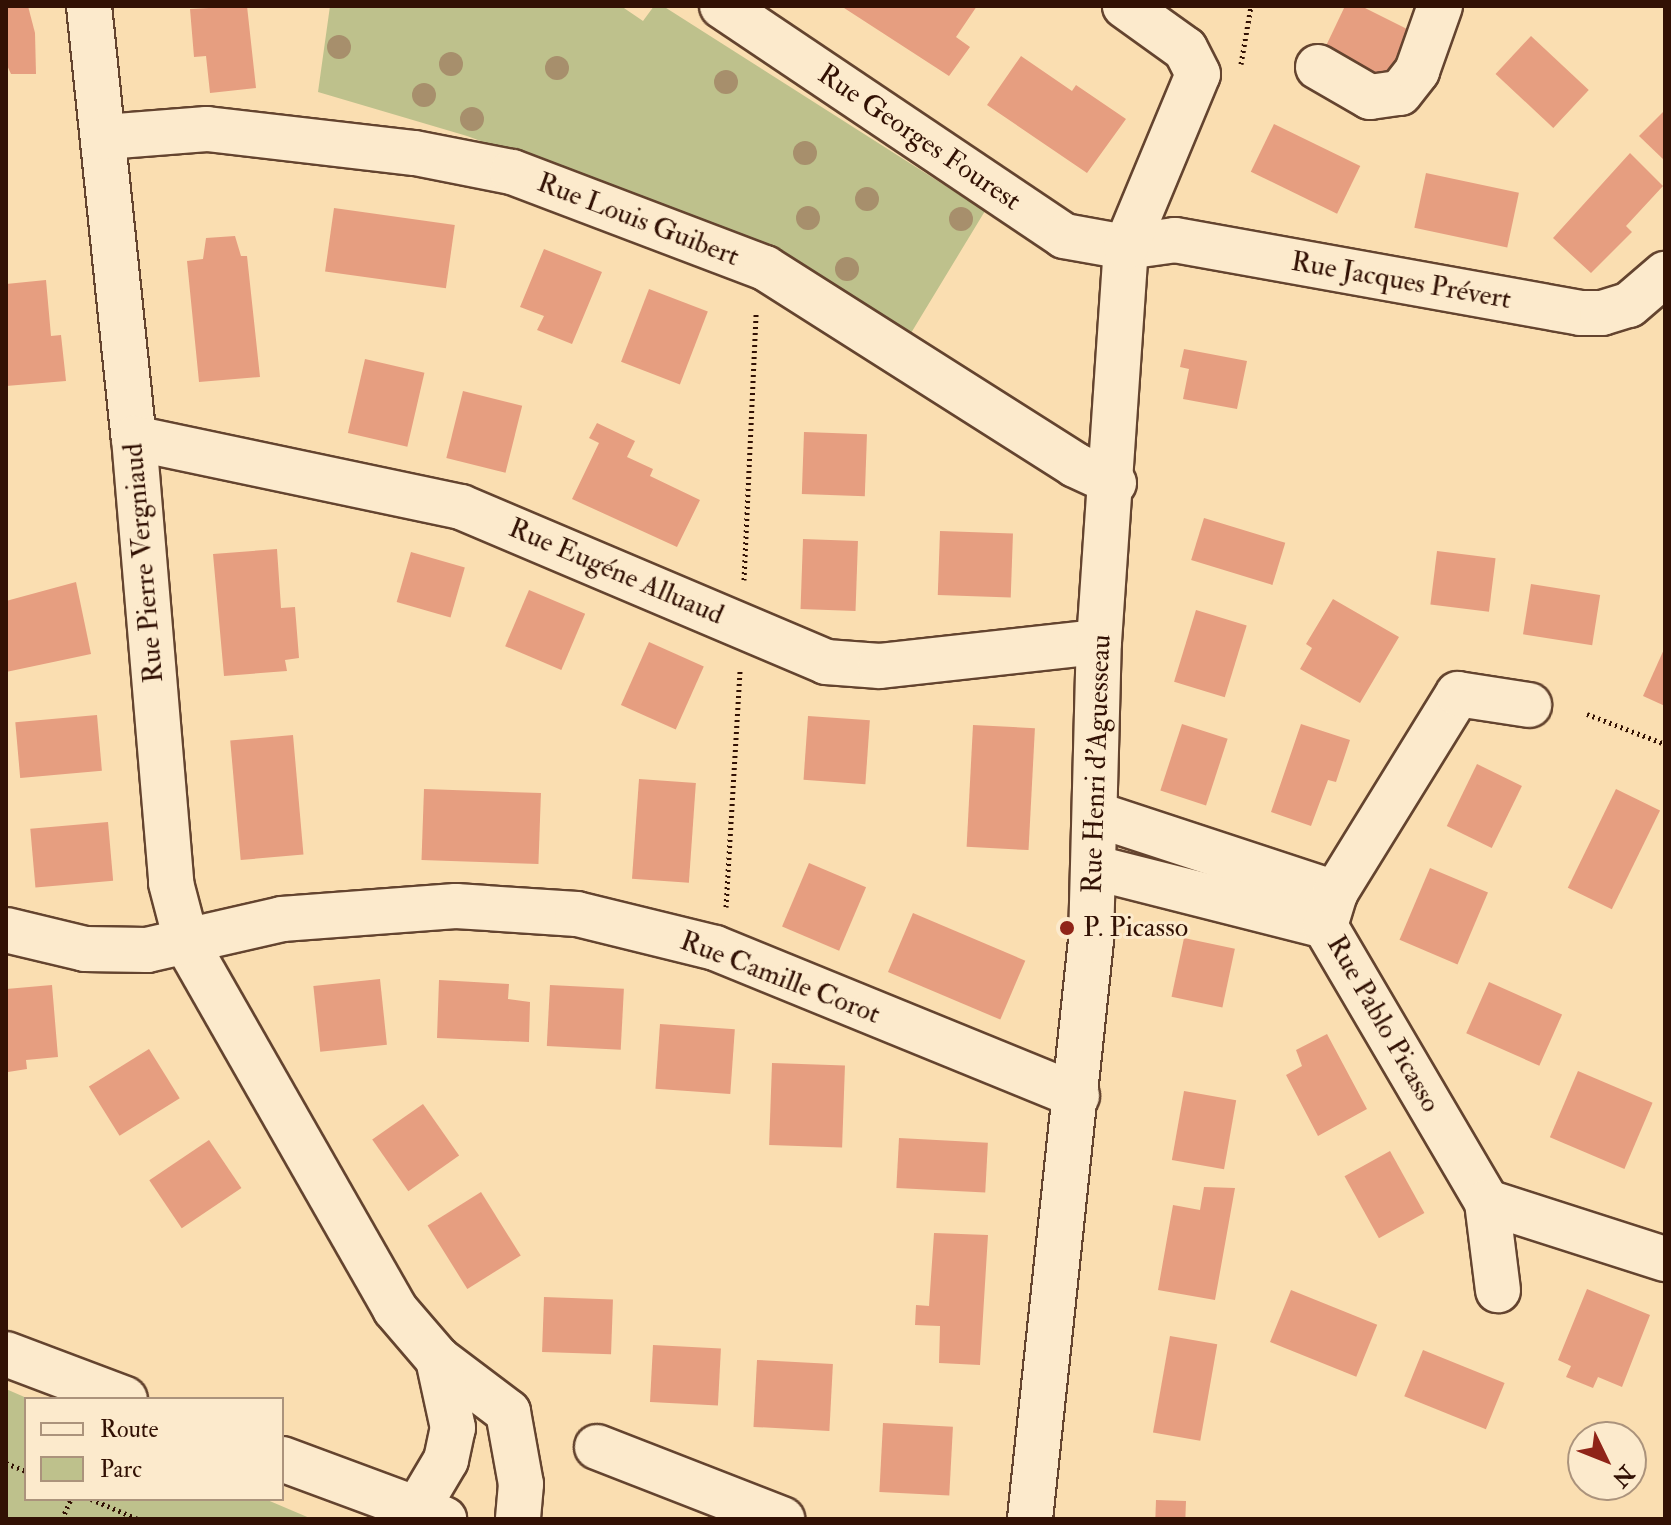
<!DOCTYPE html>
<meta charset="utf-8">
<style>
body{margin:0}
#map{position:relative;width:1671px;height:1525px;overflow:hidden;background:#fadeb1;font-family:"IM FELL Double Pica",serif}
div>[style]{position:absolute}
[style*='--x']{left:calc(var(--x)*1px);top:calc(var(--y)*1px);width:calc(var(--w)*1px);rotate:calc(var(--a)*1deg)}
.green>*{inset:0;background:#bec18c}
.building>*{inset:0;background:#e69e80;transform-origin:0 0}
.path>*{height:5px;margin-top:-2.5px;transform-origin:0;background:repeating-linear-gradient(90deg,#321104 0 2px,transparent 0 6px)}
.roads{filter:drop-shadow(2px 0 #64442f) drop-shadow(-2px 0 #64442f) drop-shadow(0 2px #64442f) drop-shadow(0 -2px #64442f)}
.minor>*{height:44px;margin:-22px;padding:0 22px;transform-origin:22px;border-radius:22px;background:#fceacc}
.trees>*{width:24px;height:24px;margin:-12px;border-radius:50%;background:#a78f6c}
.dots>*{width:22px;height:22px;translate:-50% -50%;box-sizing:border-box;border:4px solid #fceacc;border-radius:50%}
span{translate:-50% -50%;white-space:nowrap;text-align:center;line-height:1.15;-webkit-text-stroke:6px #fceacc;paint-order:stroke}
.street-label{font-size:28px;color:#321104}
.poi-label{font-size:28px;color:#321104}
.left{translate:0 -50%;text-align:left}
.frame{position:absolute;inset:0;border:8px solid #321104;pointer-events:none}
.legend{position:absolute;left:24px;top:1397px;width:260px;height:104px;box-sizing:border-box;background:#fceacc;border:2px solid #ab937c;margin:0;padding:10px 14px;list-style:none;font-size:24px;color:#321104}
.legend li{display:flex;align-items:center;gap:16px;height:40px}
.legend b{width:40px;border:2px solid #ab937c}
.north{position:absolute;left:1567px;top:1421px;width:80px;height:80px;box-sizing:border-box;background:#fceacc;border:2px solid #ab937c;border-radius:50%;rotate:133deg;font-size:22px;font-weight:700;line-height:32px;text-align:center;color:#321104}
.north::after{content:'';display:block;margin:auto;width:28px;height:36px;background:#8f2418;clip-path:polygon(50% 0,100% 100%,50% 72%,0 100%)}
</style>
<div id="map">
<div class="green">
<i style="clip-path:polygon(330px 6px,621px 6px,643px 21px,654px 6px,663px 6px,985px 211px,908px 338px,720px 229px,467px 136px,318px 92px)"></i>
<i style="clip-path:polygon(6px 1389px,29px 1399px,26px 1499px,265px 1499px,312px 1519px,6px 1519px)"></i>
</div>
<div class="building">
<i style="clip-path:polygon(6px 6px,28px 6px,35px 33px,36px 74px,11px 74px,6px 63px)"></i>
<i style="clip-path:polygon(247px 6px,256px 88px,210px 93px,206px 56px,194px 57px,190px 9px)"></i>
<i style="clip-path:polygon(841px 6px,977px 6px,956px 37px,970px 47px,949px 76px)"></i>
<i style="clip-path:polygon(1345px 6px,1361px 6px,1415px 33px,1392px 80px,1325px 48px)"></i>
<i style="left:1531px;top:36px;width:79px;height:52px;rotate:43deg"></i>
<i style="clip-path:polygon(1021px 56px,1072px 91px,1076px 85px,1126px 119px,1087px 173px,987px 105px)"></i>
<i style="clip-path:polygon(1665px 110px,1665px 161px,1639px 136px)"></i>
<i style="left:1274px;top:124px;width:96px;height:53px;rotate:26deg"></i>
<i style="clip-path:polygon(1630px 153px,1663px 186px,1626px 226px,1632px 232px,1591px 273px,1553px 238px)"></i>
<i style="left:1426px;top:173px;width:95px;height:56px;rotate:12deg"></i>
<i style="left:334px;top:208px;width:122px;height:64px;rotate:8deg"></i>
<i style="clip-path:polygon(235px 236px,241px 256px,247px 256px,260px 377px,199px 382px,187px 261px,203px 259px,206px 238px)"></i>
<i style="clip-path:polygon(544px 249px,602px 272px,572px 344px,537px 330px,544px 316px,520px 307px)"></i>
<i style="clip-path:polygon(46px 280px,51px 336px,61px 335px,66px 381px,6px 386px,6px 284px)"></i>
<i style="left:649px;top:289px;width:63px;height:78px;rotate:21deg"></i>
<i style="clip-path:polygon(1184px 349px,1247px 361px,1237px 409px,1183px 399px,1189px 369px,1180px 367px)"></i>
<i style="left:365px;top:359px;width:61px;height:76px;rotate:13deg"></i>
<i style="left:463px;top:391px;width:61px;height:69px;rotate:14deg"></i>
<i style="clip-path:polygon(597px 423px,635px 441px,627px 457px,653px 469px,650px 476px,700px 500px,677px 547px,572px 499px,599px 443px,589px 438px)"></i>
<i style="left:804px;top:432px;width:63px;height:62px;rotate:2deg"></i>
<i style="left:1204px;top:518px;width:85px;height:44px;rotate:17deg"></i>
<i style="left:940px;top:531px;width:73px;height:64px;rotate:2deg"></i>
<i style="left:803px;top:539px;width:55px;height:70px;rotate:2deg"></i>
<i style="clip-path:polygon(277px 549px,281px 608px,295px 607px,299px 658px,285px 660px,287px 671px,224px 676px,213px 554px)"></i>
<i style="left:1437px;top:551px;width:59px;height:54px;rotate:7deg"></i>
<i style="left:411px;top:552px;width:56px;height:52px;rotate:16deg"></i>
<i style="clip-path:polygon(76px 582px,91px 654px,6px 672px,6px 601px)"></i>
<i style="left:1531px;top:584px;width:70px;height:51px;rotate:9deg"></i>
<i style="left:529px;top:590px;width:61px;height:61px;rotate:23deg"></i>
<i style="clip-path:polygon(1333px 599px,1399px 637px,1360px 703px,1300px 669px,1312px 648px,1306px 644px)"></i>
<i style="left:1196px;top:610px;width:53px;height:75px;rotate:17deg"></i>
<i style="left:649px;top:642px;width:60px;height:69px;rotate:24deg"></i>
<i style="clip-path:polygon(1665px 647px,1665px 706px,1643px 696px)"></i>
<i style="left:97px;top:715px;width:56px;height:82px;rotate:85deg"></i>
<i style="left:808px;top:716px;width:62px;height:64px;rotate:4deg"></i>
<i style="left:1182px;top:724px;width:48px;height:70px;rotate:18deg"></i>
<i style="clip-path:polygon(1301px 724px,1350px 740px,1336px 782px,1328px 780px,1311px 826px,1271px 812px)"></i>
<i style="left:973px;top:725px;width:62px;height:122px;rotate:3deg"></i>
<i style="left:293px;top:735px;width:120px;height:63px;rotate:85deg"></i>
<i style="left:1477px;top:764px;width:50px;height:69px;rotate:26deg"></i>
<i style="left:639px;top:779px;width:57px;height:100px;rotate:4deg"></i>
<i style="left:424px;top:789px;width:117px;height:71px;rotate:2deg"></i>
<i style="left:1616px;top:789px;width:49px;height:110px;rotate:26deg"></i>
<i style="left:108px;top:822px;width:59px;height:78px;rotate:85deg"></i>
<i style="left:809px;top:863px;width:62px;height:69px;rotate:23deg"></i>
<i style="left:1430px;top:868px;width:63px;height:78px;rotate:23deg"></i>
<i style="left:913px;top:913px;width:122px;height:64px;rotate:23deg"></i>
<i style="left:1184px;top:938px;width:52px;height:60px;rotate:12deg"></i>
<i style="left:380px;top:979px;width:66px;height:67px;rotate:84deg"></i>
<i style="clip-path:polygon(439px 980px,509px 984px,508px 999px,530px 1002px,529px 1042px,437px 1038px)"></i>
<i style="left:1489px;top:982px;width:80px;height:56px;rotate:24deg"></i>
<i style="clip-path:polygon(52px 985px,58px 1057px,26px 1060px,27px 1069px,8px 1072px,6px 989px)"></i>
<i style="left:550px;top:985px;width:74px;height:61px;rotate:3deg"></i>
<i style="left:660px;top:1024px;width:75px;height:65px;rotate:4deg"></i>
<i style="clip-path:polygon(1327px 1034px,1367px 1109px,1318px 1136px,1286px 1075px,1302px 1066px,1296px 1050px)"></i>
<i style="left:149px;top:1049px;width:58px;height:71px;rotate:58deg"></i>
<i style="left:772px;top:1063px;width:73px;height:82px;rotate:2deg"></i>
<i style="left:1578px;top:1071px;width:81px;height:72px;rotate:23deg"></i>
<i style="left:1184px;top:1091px;width:53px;height:70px;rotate:10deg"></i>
<i style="left:423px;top:1104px;width:63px;height:62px;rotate:55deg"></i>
<i style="left:899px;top:1138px;width:89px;height:50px;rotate:3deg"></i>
<i style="left:209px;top:1140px;width:58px;height:72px;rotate:56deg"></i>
<i style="left:1390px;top:1151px;width:71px;height:52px;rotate:61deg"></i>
<i style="clip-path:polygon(1204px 1187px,1235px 1188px,1215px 1300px,1158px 1290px,1173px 1205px,1200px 1210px)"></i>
<i style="left:481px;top:1192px;width:75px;height:63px;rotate:58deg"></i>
<i style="clip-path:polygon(934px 1233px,988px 1235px,980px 1365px,939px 1363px,940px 1326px,915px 1325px,916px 1305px,929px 1306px)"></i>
<i style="clip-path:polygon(1587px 1289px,1650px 1315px,1622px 1387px,1598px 1377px,1593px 1388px,1566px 1377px,1571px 1366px,1558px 1360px)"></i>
<i style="left:1291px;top:1290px;width:93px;height:56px;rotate:22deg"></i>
<i style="left:544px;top:1297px;width:69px;height:55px;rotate:2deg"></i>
<i style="left:1170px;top:1336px;width:48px;height:98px;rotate:10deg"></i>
<i style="left:653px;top:1345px;width:68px;height:57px;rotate:3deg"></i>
<i style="left:1423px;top:1350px;width:88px;height:50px;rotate:22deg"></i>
<i style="left:757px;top:1360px;width:76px;height:67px;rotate:3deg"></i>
<i style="left:883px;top:1423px;width:70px;height:69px;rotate:3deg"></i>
<i style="left:1156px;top:1500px;width:30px;height:19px;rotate:2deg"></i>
</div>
<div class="path">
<i style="--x:1241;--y:64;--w:59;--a:-80.2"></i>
<i style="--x:744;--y:580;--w:266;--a:-87.4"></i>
<i style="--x:1587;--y:714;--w:84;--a:21"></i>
<i style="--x:726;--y:907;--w:237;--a:-86.6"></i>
<i style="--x:6;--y:1463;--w:22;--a:22"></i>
<i style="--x:91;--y:1499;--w:51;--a:23.1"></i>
<i style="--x:62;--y:1519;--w:22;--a:-66"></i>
</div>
<div class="roads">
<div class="minor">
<i style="--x:89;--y:6;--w:434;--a:84.1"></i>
<i style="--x:134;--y:438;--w:447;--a:85.2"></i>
<i style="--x:171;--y:883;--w:63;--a:75.3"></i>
<i style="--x:187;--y:944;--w:420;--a:60.3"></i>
<i style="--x:395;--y:1309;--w:66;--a:49.3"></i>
<i style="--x:438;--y:1359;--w:88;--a:37.1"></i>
<i style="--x:508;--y:1412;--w:73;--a:79.8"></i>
<i style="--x:521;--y:1484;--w:35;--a:95"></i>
<i style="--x:722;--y:6;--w:412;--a:33.9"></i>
<i style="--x:1064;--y:236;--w:63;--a:10.1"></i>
<i style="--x:1126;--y:247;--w:49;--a:-8.1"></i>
<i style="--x:1175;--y:240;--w:412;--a:10.2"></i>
<i style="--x:1580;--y:313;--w:22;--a:0"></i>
<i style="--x:1602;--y:313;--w:28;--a:-17"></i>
<i style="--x:1629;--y:305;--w:48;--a:-40.7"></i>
<i style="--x:1318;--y:67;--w:60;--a:30"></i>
<i style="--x:1370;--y:97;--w:30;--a:-8"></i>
<i style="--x:1400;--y:93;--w:28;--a:-52"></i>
<i style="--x:1417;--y:71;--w:69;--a:-70.5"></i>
<i style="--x:105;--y:137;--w:102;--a:-4.5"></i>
<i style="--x:207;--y:129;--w:209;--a:6.6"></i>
<i style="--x:415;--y:153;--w:99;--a:11.1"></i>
<i style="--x:512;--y:172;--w:271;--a:20.8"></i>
<i style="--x:765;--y:268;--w:367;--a:32.4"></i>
<i style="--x:1075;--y:465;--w:43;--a:24.8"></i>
<i style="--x:134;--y:438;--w:334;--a:11.9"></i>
<i style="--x:461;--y:507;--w:397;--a:23"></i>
<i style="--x:826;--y:662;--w:54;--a:4.2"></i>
<i style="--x:880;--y:666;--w:220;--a:-6.3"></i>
<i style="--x:1098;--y:815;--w:250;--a:18.2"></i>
<i style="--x:1096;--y:868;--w:236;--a:14.2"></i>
<i style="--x:1325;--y:926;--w:320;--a:59.6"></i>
<i style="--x:1487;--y:1202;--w:187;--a:17.8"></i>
<i style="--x:1325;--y:926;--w:34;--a:-73"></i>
<i style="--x:1335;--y:893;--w:234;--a:-58.3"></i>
<i style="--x:1458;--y:694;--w:72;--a:8.8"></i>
<i style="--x:6;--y:930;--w:81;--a:13.5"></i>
<i style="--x:85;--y:949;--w:62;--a:0.9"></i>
<i style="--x:147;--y:950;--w:139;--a:-12.9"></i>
<i style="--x:282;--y:919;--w:174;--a:-4.3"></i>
<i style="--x:456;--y:906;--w:121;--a:3.8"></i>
<i style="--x:577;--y:914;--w:142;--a:13.8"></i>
<i style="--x:715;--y:948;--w:391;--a:22.2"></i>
<i style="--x:1487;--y:1202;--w:89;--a:82.9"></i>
<i style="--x:6;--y:1354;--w:127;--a:20.7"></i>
<i style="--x:597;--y:1447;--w:199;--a:21.3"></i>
<i style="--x:282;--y:1459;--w:173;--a:20.3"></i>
<i style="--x:417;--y:1509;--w:57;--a:-59.4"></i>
<i style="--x:446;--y:1460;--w:33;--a:-78"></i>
<i style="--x:453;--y:1428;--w:71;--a:-102.3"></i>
<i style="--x:1030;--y:1519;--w:581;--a:-83.98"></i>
<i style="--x:1091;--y:941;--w:299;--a:-88.5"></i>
<i style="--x:1099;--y:642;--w:396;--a:-86.1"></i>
<i style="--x:1126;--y:247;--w:187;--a:-67.4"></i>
<i style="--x:1198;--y:74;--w:28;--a:-117"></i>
<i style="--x:1185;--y:49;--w:74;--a:-144.4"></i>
</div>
</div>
<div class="trees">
<i style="left:339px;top:47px"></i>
<i style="left:451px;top:64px"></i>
<i style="left:557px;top:68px"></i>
<i style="left:726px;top:82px"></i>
<i style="left:424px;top:95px"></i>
<i style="left:472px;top:119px"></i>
<i style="left:805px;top:153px"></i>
<i style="left:867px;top:199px"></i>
<i style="left:808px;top:218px"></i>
<i style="left:961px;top:219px"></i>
<i style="left:847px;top:269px"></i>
</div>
<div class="dots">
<i style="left:1067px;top:928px;background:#8f2418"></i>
</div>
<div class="street-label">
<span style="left:919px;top:138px;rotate:34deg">Rue Georges Fourest</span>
<span style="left:638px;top:220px;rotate:21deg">Rue Louis Guibert</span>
<span style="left:1401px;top:281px;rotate:10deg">Rue Jacques Prévert</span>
<span style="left:144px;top:563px;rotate:-95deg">Rue Pierre Vergniaud</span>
<span style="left:616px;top:572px;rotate:23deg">Rue Eugéne Alluaud</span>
<span style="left:1097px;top:764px;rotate:-88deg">Rue Henri d'Aguesseau</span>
<span style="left:780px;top:978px;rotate:21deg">Rue Camille Corot</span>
<span style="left:1383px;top:1024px;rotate:60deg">Rue Pablo Picasso</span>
</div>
<div class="poi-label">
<span class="left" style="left:1083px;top:928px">P. Picasso</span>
</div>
<div class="frame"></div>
<ul class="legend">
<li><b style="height:10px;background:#fceacc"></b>Route</li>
<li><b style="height:22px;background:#bec18c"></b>Parc</li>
</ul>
<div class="north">N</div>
</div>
